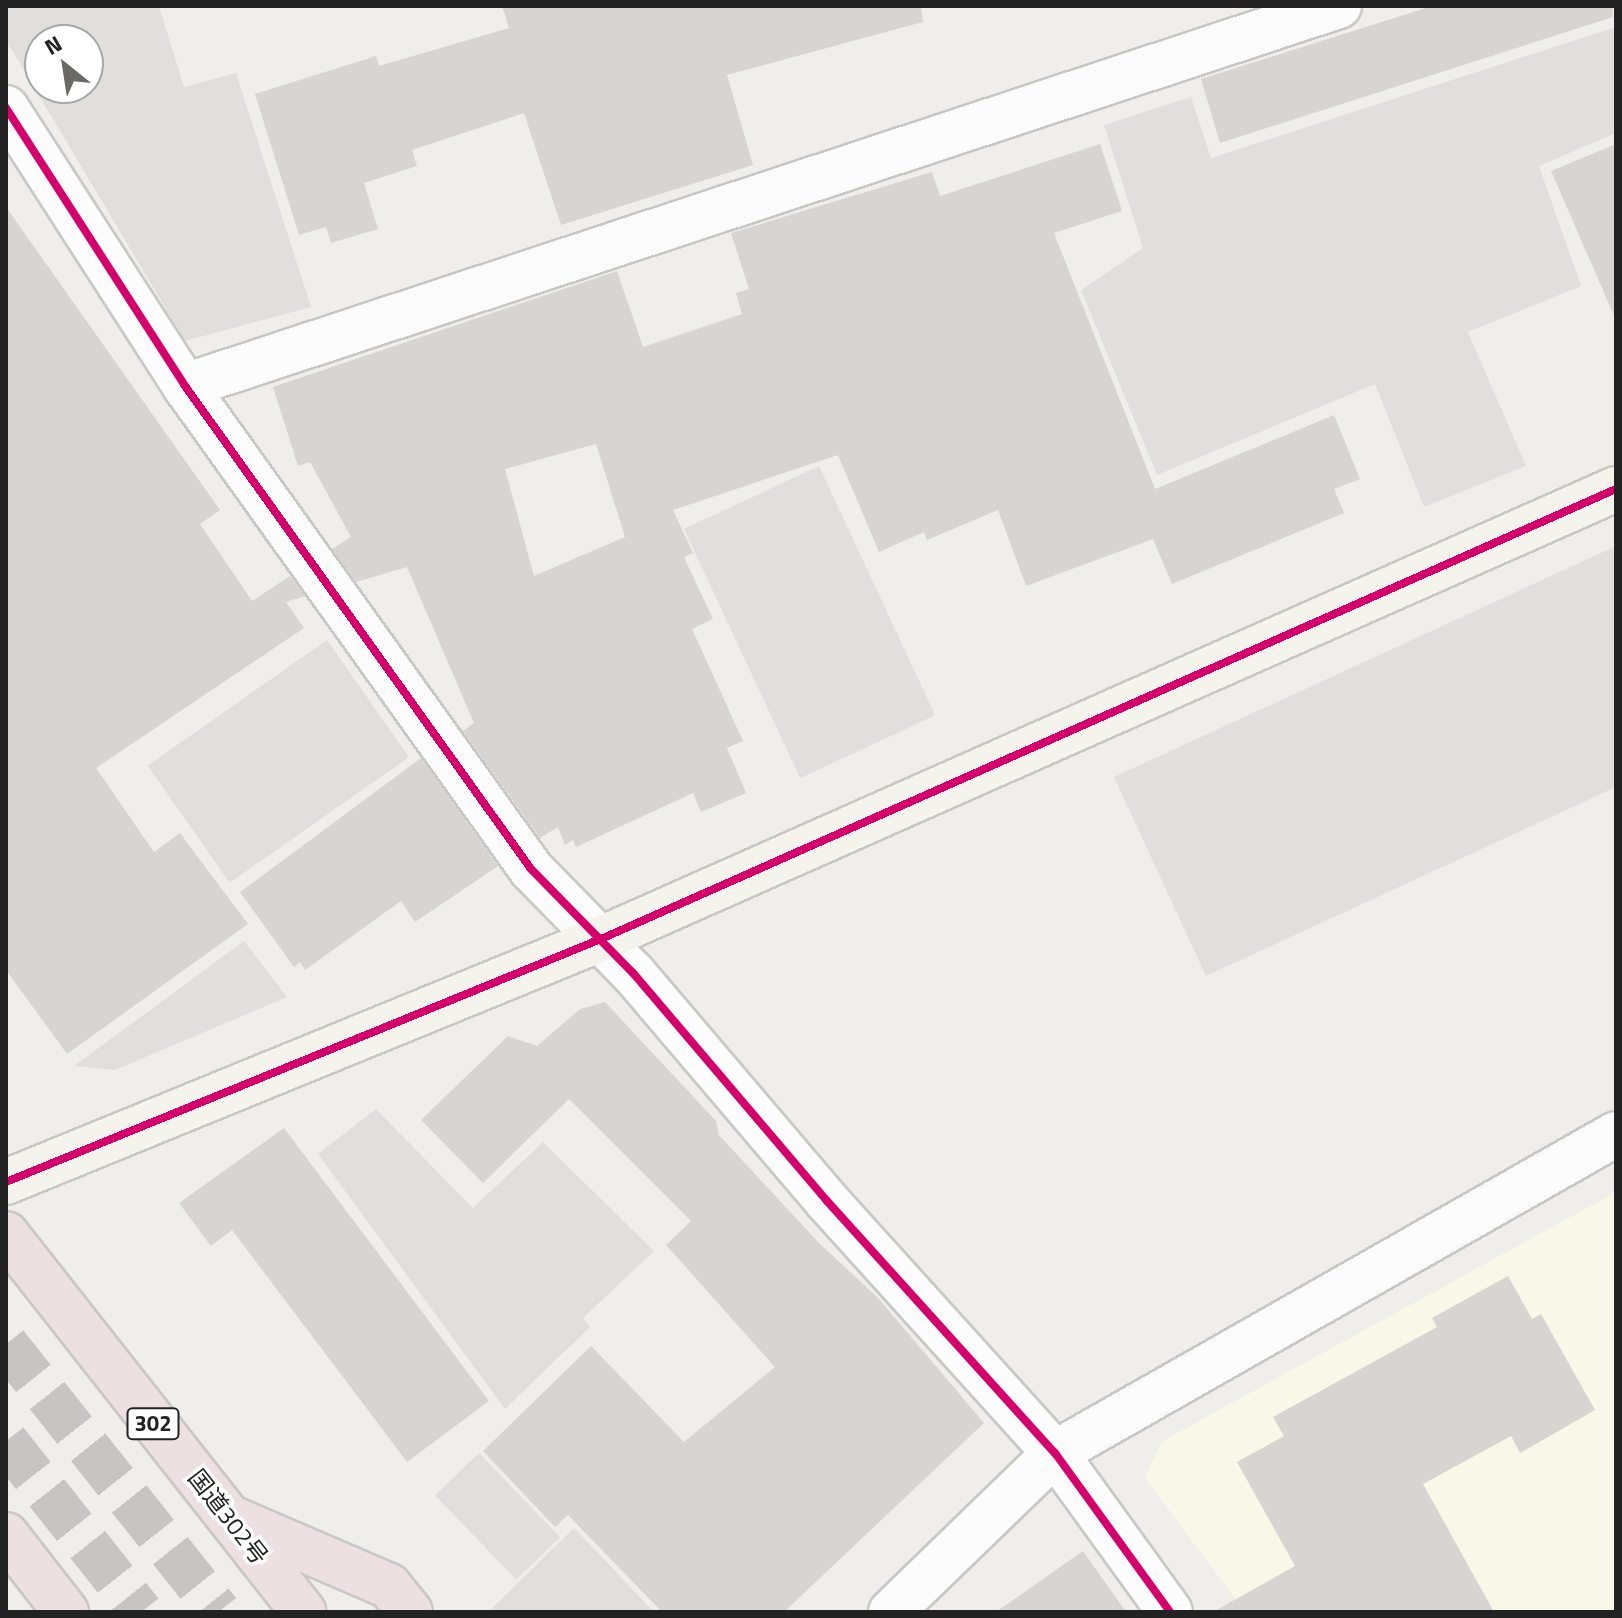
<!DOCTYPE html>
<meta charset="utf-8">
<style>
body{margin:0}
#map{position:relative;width:1622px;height:1618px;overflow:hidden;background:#f0eeeb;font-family:"Titillium Web","Noto Sans JP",sans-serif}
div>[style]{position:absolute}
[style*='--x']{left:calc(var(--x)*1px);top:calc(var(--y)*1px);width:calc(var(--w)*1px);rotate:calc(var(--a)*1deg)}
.education>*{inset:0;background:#f8f7e8}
.parking>*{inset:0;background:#e0dfde;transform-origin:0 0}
.building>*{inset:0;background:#d7d4d2}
.highway-tunnel>*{height:44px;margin-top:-22px;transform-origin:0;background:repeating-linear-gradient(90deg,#c7c5c3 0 44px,transparent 0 66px)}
.roads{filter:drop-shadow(2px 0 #c9c8c7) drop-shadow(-2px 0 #c9c8c7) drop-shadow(0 2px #c9c8c7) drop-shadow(0 -2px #c9c8c7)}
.street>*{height:44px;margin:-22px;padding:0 22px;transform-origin:22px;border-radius:22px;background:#fdfcfc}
.secondary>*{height:44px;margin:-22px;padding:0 22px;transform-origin:22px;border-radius:22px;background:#f4f4ed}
.highway>*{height:44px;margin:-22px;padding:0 22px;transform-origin:22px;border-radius:22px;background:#ece0e2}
.cycleway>*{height:8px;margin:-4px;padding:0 4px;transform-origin:4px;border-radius:4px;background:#d6006c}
span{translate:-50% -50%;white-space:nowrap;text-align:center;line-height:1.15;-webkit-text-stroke:7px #fff;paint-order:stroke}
.shield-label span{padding:2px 6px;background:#fff;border:2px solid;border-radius:6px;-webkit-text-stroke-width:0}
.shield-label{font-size:22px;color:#222;font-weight:700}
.street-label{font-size:24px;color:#222}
.frame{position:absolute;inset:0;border:8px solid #222;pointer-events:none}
.north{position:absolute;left:24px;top:24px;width:80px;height:80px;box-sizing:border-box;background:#fff;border:2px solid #a7a7a7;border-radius:50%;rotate:330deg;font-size:22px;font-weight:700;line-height:32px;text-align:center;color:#222}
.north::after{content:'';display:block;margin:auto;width:28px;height:36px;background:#6a6968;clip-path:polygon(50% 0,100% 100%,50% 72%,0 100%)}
</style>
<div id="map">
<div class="education">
<i style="clip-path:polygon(1616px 1192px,1616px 1612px,1245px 1612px,1145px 1478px,1161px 1442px)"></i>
</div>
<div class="parking">
<i style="clip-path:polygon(evenodd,6px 6px,159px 6px,184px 87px,236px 73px,311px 307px,185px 341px,6px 40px,6px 6px,88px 40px,88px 88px,40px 88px,40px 40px,88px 40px)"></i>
<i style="clip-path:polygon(1616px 27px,1616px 133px,1539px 166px,1581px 286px,1468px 332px,1526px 466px,1424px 507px,1375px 384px,1157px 475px,1081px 290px,1143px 248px,1104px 125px,1191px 97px,1211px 158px)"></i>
<i style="left:819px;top:466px;width:275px;height:149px;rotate:65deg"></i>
<i style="clip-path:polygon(1616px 546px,1616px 787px,1206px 976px,1114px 777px)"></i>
<i style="left:327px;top:640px;width:143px;height:219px;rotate:55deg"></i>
<i style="clip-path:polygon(244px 941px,287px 997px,115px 1070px,74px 1066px)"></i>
<i style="clip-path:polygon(376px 1109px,473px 1208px,543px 1142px,654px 1251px,583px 1318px,590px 1327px,505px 1409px,318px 1154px)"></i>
<i style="left:479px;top:1453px;width:117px;height:61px;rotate:46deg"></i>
<i style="clip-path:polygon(574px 1528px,654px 1612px,488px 1612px)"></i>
</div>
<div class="building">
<i style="clip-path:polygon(502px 6px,921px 6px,923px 22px,727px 75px,753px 165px,561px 225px,524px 113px,412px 150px,417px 166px,364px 183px,378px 229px,331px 243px,326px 227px,299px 235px,255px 94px,376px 56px,379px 66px,509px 28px)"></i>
<i style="clip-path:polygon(1432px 6px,1612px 6px,1613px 17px,1220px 143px,1201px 79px)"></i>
<i style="clip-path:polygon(evenodd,1100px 144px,1122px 211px,1054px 233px,1155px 489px,1334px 415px,1360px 479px,1334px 489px,1344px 513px,1172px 584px,1153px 539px,1026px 586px,998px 510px,927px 540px,924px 532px,879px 552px,838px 455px,673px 510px,693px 553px,684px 557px,713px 619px,692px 629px,743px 741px,727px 748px,746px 793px,701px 812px,693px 793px,576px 847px,573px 840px,565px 845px,558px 827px,540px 838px,463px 731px,474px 723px,407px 567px,356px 582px,332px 549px,351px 537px,310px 462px,298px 466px,273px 387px,617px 271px,643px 347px,742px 314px,736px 293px,749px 289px,731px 233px,932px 172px,940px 196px,1100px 144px,596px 444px,625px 537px,534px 576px,505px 469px,596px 444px)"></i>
<i style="clip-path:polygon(1616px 144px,1616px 320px,1551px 171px)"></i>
<i style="clip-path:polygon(6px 207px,220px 510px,200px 524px,252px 601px,290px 576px,305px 596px,286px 602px,304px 628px,96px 768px,154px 852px,180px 833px,248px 924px,67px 1054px,6px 970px)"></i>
<i style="clip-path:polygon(421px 758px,498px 866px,415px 922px,401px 901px,305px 970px,300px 962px,294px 967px,240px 892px)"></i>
<i style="clip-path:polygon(605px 1002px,716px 1121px,719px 1135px,818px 1242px,879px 1299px,984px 1423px,784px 1612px,662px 1612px,568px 1515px,555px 1527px,483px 1451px,591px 1346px,684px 1442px,775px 1367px,666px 1245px,691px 1221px,569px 1099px,483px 1183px,421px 1120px,508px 1036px,537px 1046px,580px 1009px)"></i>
<i style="clip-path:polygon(284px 1128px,489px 1401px,407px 1462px,232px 1230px,211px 1246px,179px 1203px)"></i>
<i style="clip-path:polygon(1508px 1276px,1532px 1319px,1541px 1314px,1595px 1410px,1520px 1453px,1511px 1436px,1423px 1484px,1494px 1612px,1213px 1612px,1295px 1566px,1237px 1462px,1284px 1436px,1273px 1417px,1437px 1327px,1432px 1318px)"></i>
<i style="clip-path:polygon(1083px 1551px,1126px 1612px,996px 1612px)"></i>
</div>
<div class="highway-tunnel">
<i style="--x:6;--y:1344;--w:342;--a:51.5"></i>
<i style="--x:6;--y:1441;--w:218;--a:51.7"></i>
</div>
<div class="roads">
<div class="street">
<i style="--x:6;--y:108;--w:331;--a:57.2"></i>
<i style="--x:185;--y:386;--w:594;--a:54.38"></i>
<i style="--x:531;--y:869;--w:146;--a:45.6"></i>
<i style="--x:633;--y:973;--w:299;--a:49.6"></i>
<i style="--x:827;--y:1201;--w:340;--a:47.9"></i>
<i style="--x:1055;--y:1453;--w:196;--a:54.1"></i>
<i style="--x:185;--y:386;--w:1215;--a:-18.23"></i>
<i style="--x:891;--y:1612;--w:228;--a:-44.1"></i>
<i style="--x:1055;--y:1453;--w:645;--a:-29.62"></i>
</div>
<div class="secondary">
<i style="--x:6;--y:1182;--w:643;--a:-22.22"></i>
<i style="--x:601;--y:939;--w:1110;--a:-23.91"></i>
</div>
<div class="highway">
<i style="--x:6;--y:1234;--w:481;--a:51.8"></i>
<i style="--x:231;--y:1518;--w:172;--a:23.3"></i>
<i style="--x:389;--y:1586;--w:33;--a:51"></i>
<i style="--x:6;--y:1535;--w:98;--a:52.1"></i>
</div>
</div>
<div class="cycleway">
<i style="--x:6;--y:108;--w:331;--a:57.2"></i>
<i style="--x:185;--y:386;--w:594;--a:54.38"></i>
<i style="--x:531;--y:869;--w:146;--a:45.6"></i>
<i style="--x:633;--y:973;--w:299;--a:49.6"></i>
<i style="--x:827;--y:1201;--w:340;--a:47.9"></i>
<i style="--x:1055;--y:1453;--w:196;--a:54.1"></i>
<i style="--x:6;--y:1182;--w:643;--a:-22.22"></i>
<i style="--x:601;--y:939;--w:1110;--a:-23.91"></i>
</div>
<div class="shield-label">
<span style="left:153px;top:1424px">302</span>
</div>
<div class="street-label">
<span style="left:228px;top:1517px;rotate:52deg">国道302号</span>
</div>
<div class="frame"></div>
<div class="north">N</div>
</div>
